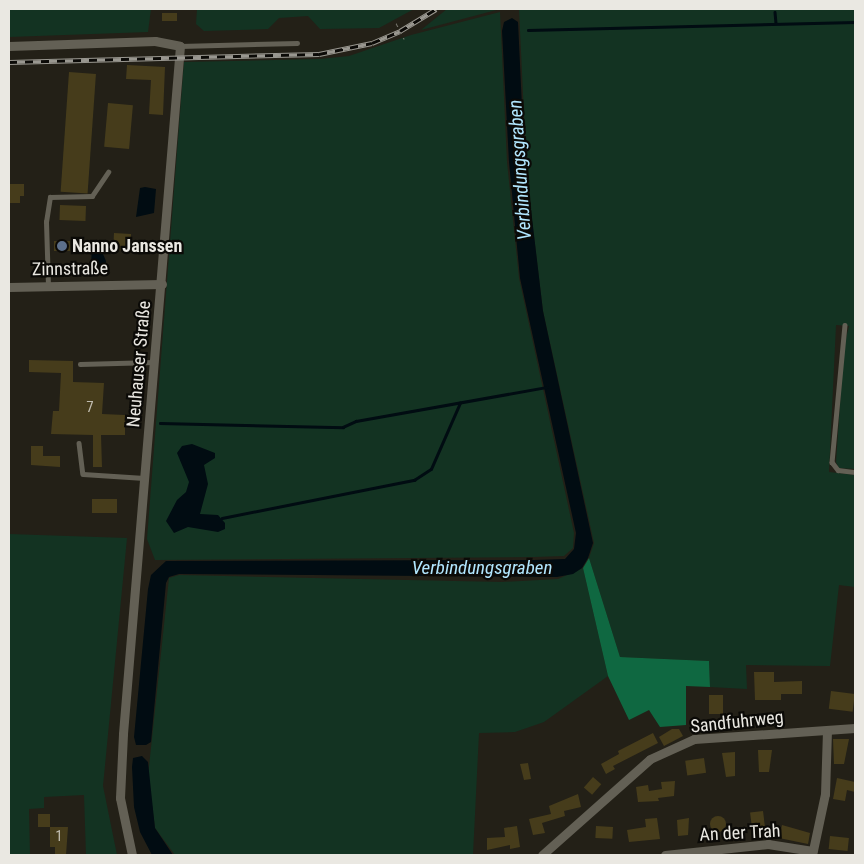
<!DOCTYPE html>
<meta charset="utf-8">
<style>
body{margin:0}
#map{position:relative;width:864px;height:864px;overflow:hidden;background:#232017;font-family:"Roboto Condensed",sans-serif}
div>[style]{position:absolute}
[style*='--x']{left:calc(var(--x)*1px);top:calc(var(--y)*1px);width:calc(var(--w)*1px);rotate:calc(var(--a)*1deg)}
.green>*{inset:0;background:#133322}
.forest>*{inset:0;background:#0f6841}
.water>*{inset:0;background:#010c12}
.stream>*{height:2.5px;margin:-1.25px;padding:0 1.25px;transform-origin:1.25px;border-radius:1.25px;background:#010c12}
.building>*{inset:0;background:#463c1b;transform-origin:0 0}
.round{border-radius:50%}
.path>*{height:1px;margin-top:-0.5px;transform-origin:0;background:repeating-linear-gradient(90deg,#77756d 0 4px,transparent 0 8px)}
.lane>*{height:4.5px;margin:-2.25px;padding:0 2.25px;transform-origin:2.25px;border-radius:2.25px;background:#636055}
.street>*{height:9px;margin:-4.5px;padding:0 4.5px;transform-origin:4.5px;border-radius:4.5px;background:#636055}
.rail>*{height:4.5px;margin-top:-2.25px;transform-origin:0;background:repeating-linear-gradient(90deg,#0b0a07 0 8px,#999790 0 16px);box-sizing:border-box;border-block:1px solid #999790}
.dots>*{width:14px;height:14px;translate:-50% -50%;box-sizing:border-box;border:2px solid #0b0a07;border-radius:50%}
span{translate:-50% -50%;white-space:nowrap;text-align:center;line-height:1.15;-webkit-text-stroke:4.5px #0b0a07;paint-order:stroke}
.number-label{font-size:15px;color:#c1bdb0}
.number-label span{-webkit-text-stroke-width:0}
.poi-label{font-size:18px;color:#eae8e2;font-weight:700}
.left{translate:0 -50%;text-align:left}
.street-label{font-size:18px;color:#eae8e2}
.water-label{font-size:19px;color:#b2e7ff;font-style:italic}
.frame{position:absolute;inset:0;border:10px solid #eae8e2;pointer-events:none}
</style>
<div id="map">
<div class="green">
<i style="clip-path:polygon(9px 9px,151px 9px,148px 32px,9px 37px)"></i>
<i style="clip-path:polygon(197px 9px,414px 9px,379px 28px,320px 29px,308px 16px,279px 18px,268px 29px,204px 31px,196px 24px)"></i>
<i style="clip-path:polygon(447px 9px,500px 9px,421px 30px)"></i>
<i style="clip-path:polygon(519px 9px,855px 9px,855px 469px,839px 468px,836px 462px,844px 347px,849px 326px,836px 325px,829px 472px,855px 475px,855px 587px,839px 585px,830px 666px,746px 665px,747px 689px,710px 687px,709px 661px,620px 657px,589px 558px,594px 543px,543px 311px,527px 179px)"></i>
<i style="clip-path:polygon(500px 12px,507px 162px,519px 278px,574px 533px,573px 548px,564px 556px,534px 557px,155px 560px,147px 539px,184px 62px,320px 59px,349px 56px,411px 35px)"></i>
<i style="clip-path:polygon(9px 534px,127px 538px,103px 786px,117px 855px,86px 855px,84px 795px,44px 797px,44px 808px,29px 809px,30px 855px,9px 855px)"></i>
<i style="clip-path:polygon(583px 568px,608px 676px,544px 722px,515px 732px,479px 733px,473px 855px,175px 855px,155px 828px,148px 776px,169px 578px,179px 575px,502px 582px,558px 579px)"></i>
</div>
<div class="forest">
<i style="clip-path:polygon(589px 558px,620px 657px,709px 661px,710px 687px,686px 686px,686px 725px,660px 727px,649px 710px,629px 720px,608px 676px,583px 568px)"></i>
</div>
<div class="water">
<i style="clip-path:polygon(512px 18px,518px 22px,524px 150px,543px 311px,593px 543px,588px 558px,582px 568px,573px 574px,557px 577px,179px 574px,169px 577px,166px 583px,151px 742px,146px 745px,136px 745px,134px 737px,148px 589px,151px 575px,166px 561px,534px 560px,565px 559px,574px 549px,576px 533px,520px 278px,509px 162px,502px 31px,504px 22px)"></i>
<i style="clip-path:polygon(145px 187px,156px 189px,154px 213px,136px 217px,140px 188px)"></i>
<i style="clip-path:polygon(92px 246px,100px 247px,106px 261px,105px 268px,94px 269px,91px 265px)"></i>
<i style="clip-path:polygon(192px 444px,215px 453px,215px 458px,204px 465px,208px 484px,200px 514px,218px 515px,225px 523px,225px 529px,218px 532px,188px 527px,174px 533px,166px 521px,177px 500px,186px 492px,189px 482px,177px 453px,182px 446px)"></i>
<i style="clip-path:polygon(142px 756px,148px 762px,155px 828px,173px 855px,152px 855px,140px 832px,134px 807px,132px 767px,133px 758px)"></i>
</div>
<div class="stream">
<i style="--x:775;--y:12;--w:11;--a:85"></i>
<i style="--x:528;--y:30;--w:327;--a:-1.4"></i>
<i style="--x:160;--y:423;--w:183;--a:1.3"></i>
<i style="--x:343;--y:427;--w:14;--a:-25"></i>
<i style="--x:356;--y:421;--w:194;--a:-10.1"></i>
<i style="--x:222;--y:518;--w:196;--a:-11.2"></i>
<i style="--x:414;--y:480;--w:20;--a:-33"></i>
<i style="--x:431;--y:469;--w:72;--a:-66.3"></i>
</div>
<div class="building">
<i style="left:162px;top:13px;width:15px;height:8px"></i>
<i style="clip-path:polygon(127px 65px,165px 67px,163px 115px,149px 114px,151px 80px,126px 79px)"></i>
<i style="left:69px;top:72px;width:27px;height:120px;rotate:4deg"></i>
<i style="left:108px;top:103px;width:25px;height:44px;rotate:5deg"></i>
<i style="clip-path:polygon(9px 184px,24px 184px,24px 196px,20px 196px,20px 203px,9px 203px)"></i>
<i style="left:60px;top:205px;width:26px;height:15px;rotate:2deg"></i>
<i style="left:114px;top:233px;width:17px;height:17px;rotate:3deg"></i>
<i style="left:54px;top:241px;width:16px;height:10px"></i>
<i style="clip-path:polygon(29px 360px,73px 361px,73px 382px,104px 383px,102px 414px,125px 415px,125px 435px,101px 435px,102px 467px,93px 467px,93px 435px,51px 434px,53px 411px,59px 411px,61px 373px,29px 372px)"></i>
<i style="clip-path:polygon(31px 446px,43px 446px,43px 456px,60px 456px,60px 467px,31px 465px)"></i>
<i style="left:92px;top:499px;width:25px;height:14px"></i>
<i style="clip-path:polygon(754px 672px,774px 672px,774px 682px,802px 681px,802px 694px,781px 694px,781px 700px,755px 700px)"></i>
<i style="left:831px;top:691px;width:24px;height:18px;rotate:7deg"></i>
<i style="left:709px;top:695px;width:14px;height:19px"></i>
<i style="clip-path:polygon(672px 729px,679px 729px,683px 736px,664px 746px,659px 737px)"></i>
<i style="clip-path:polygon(653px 733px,658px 743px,613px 766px,615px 769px,606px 774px,601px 764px,619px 754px,618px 751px)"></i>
<i style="clip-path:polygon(833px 739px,849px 739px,844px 764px,834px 764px)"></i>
<i style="clip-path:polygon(758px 750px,772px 750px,769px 772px,759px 772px)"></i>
<i style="clip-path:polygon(735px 752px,735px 776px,726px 777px,722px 753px)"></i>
<i style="left:704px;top:758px;width:15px;height:19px;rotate:82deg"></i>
<i style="clip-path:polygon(528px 763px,531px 779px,524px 780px,520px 764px)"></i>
<i style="left:593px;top:777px;width:11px;height:14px;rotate:41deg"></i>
<i style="clip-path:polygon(837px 778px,855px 782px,855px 792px,847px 790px,845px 801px,833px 799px)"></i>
<i style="clip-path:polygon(675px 781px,674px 796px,658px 798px,659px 801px,638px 802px,636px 787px,648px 785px,649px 791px,662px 789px,661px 782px)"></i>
<i style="clip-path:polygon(578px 794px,581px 807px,564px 811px,565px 816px,542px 823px,545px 833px,533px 835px,529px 819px,551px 814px,549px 806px)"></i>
<i style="left:763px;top:811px;width:16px;height:13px;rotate:83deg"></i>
<i style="left:38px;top:814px;width:12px;height:13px"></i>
<i class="round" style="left:710px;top:816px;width:16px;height:16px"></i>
<i style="clip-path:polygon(657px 818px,660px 839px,629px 842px,627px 830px,646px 827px,645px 819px)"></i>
<i style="clip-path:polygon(689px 818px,688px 835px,678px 836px,677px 820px)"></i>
<i style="clip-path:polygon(782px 825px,810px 833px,808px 844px,779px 838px)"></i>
<i style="clip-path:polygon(517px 826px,520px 847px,510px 849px,510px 845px,487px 850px,487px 838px,505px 837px,504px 828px)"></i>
<i style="left:596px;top:826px;width:17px;height:12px;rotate:3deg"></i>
<i style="clip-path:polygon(50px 827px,68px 827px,66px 855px,55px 855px,55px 847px,50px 847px)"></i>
<i style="left:830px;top:836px;width:19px;height:13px;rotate:6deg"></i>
</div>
<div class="path">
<i style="--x:396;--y:23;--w:18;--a:63"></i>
<i style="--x:135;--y:243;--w:19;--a:9"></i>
</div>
<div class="lane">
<i style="--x:180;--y:46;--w:117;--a:-1.5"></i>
<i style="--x:48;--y:286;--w:64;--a:-91.8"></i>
<i style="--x:46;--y:222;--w:25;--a:-81"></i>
<i style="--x:50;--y:197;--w:42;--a:-1.4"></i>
<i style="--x:92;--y:196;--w:29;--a:-56"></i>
<i style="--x:845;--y:325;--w:138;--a:95.4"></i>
<i style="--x:832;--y:462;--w:10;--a:53"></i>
<i style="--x:838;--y:470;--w:17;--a:7"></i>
<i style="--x:80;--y:364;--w:74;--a:-1.5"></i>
<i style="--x:79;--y:443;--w:31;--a:83"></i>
<i style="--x:83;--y:474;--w:61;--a:3.8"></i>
</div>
<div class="street">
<i style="--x:9;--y:46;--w:146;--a:-2"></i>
<i style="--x:155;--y:41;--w:25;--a:11"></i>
<i style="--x:180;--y:46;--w:690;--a:94.74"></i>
<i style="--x:123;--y:734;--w:64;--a:92.7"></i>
<i style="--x:120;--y:798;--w:58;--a:78.1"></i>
<i style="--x:9;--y:287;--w:153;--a:-1.1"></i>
<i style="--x:542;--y:855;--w:144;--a:-41.6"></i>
<i style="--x:650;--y:759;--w:48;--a:-24.4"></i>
<i style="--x:694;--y:739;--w:161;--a:-3.9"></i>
<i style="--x:665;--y:855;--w:104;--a:-6.1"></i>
<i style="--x:768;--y:844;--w:45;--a:9"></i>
<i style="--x:812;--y:855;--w:62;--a:-78"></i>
<i style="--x:825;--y:794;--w:62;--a:-88.2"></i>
</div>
<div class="rail">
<i style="--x:9;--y:62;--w:310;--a:-1.5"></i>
<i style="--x:319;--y:54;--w:54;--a:-11.7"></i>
<i style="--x:372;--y:43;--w:30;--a:-23"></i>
<i style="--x:400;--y:31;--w:42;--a:-31.4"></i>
</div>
<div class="dots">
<i style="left:62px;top:246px;background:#5c6f8a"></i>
</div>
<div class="number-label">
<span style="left:90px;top:408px">7</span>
<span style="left:59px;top:837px">1</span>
</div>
<div class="poi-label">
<span class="left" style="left:72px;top:246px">Nanno Janssen</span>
</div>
<div class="street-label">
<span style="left:70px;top:269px;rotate:-1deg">Zinnstraße</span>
<span style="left:139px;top:364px;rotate:-85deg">Neuhauser Straße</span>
<span style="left:737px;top:722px;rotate:-6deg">Sandfuhrweg</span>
<span style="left:740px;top:833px;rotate:-3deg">An der Trah</span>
</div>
<div class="water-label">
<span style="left:520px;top:170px;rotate:-94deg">Verbindungsgraben</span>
<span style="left:482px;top:568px">Verbindungsgraben</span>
</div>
<div class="frame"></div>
</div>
